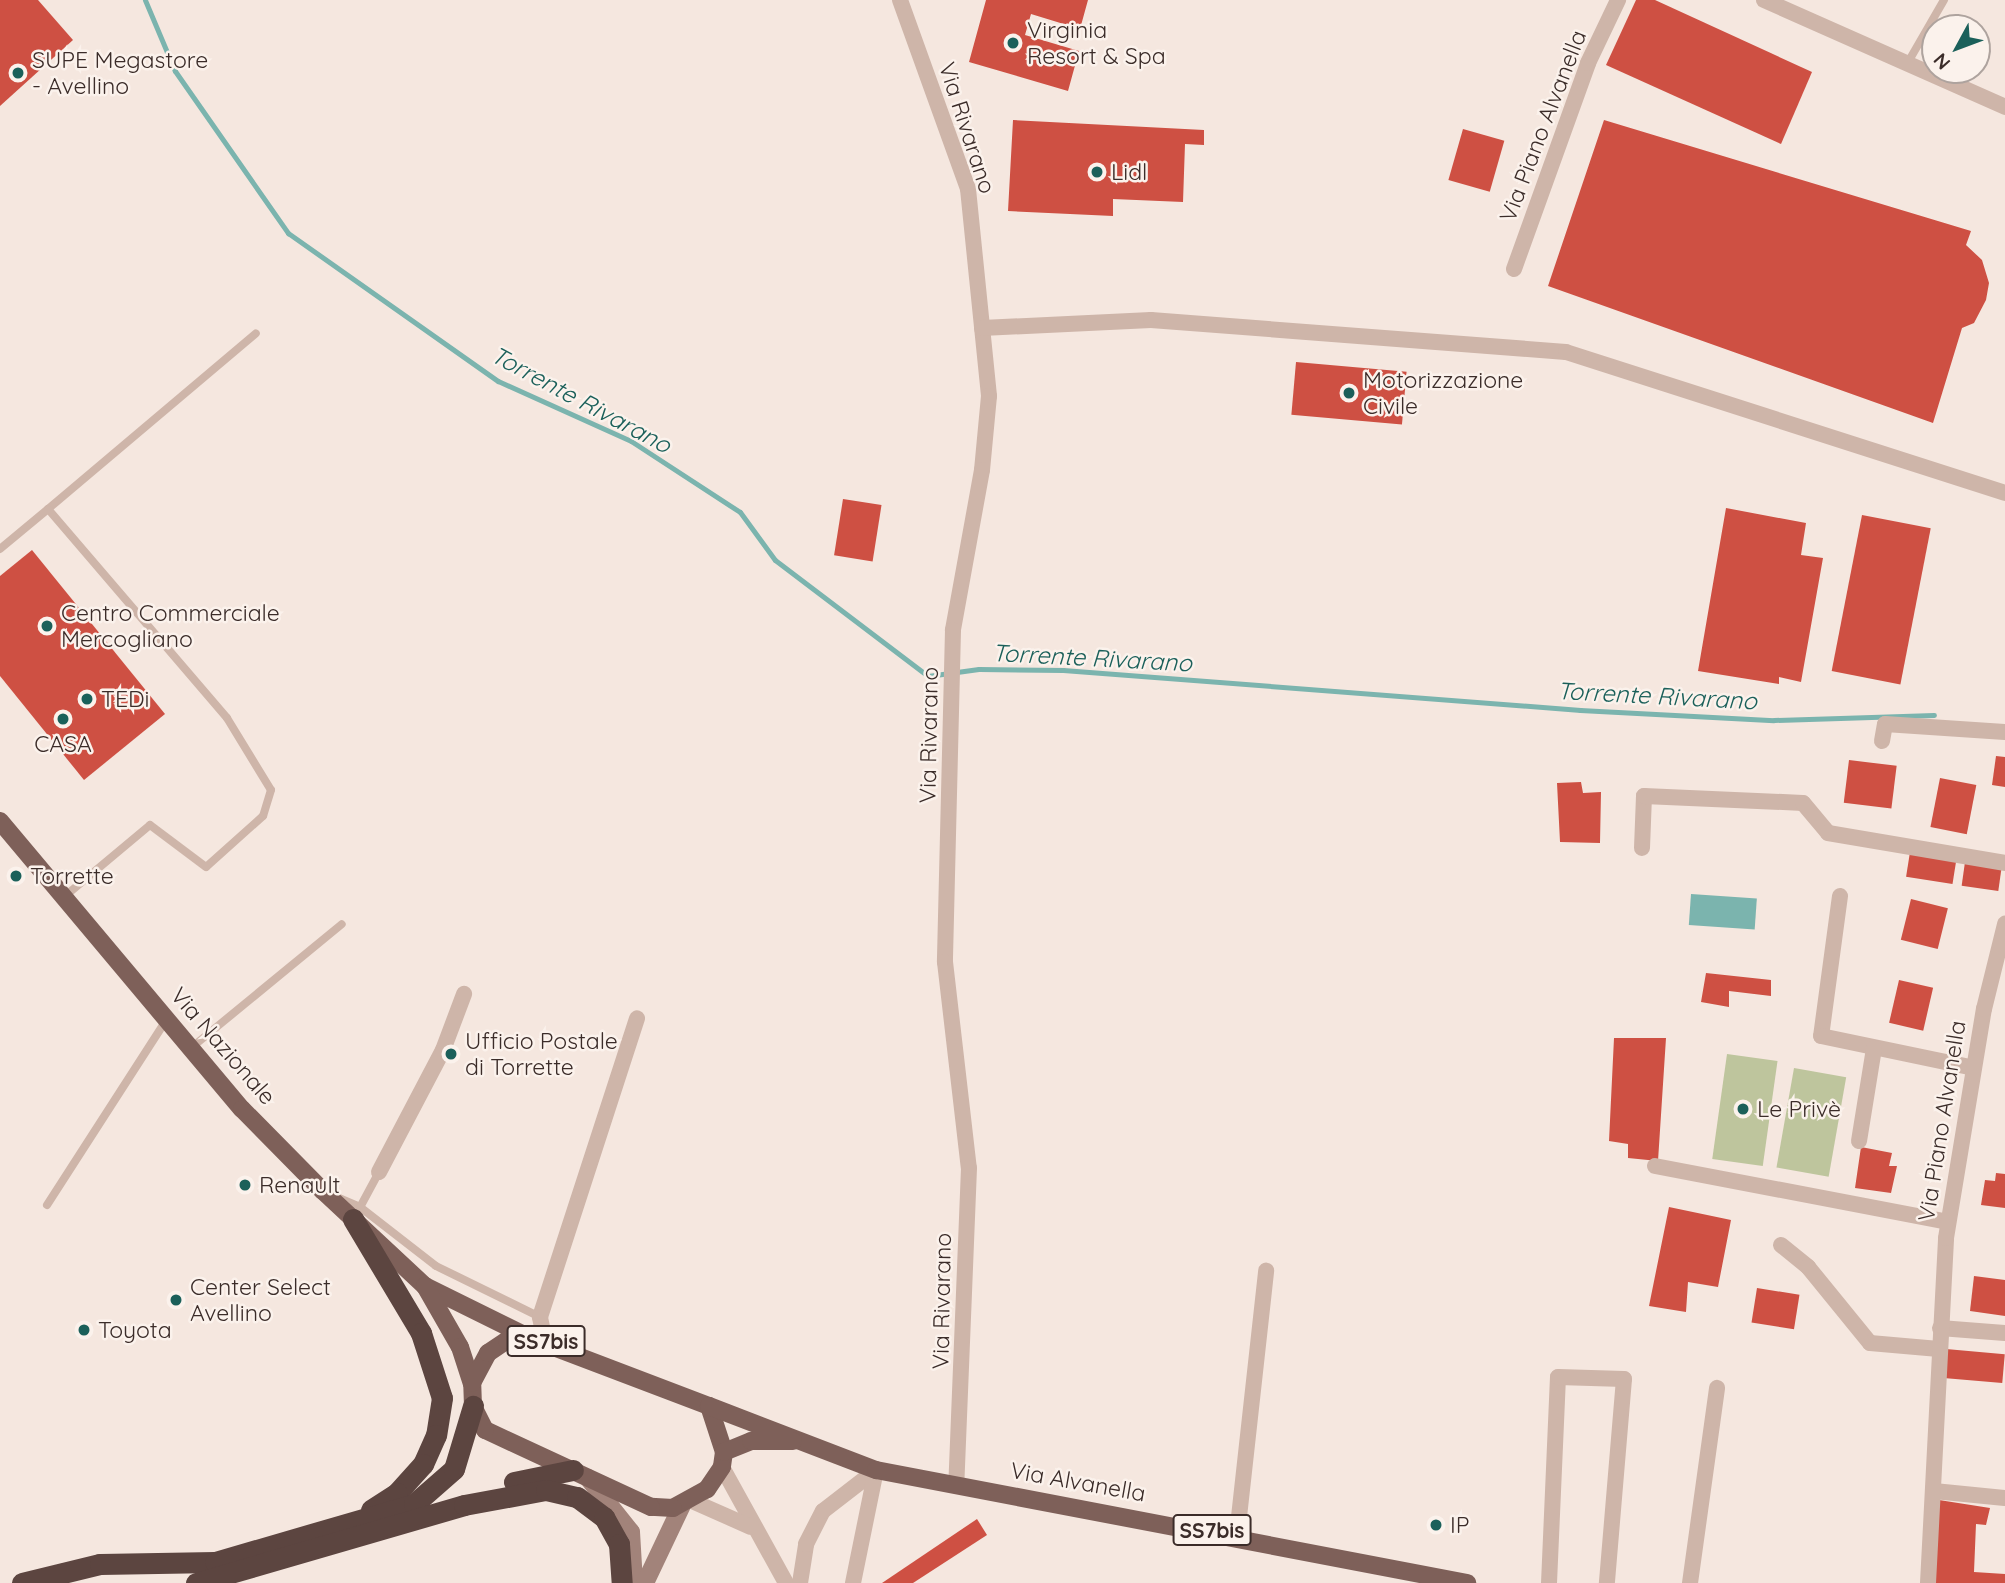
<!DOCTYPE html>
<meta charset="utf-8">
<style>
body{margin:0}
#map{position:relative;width:2005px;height:1583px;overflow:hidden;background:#f5e7df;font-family:Quicksand,sans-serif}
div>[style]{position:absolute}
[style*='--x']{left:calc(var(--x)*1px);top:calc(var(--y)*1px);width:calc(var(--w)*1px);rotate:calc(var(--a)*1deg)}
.green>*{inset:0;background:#bec59d;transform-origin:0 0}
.water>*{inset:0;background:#7bb4ae;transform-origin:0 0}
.stream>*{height:5px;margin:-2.5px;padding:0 2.5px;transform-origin:2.5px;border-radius:2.5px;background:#7bb4ae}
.building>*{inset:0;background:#ce5043;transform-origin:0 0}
.service>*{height:8px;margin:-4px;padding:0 4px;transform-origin:4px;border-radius:4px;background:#ceb5a9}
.minor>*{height:16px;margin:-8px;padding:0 8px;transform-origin:8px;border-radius:8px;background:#ceb5a9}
.secondary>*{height:18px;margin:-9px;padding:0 9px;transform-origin:9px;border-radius:9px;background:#a2837a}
.primary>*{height:18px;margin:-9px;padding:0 9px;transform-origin:9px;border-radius:9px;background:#7e6059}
.motorway>*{height:21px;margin:-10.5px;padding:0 10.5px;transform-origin:10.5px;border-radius:10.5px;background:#5c4540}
.dots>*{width:19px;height:19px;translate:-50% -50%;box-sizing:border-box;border:4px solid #fbf2ec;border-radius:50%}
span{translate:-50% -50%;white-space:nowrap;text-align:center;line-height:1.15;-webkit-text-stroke:5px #fbf2ec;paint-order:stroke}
.shield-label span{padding:2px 5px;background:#fbf2ec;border:2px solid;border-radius:5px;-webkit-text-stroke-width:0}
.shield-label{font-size:21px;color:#3b2c29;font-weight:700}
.poi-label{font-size:23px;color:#3b2c29}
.left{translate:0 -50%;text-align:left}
.street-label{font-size:23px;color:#3b2c29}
.water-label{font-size:24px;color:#1b605a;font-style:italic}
.north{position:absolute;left:1921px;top:14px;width:70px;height:70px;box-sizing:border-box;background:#fbf2ec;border:2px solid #aea39e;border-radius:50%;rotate:229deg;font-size:19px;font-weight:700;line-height:28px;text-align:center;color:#3b2c29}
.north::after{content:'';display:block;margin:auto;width:24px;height:32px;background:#1b605a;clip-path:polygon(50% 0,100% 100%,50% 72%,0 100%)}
</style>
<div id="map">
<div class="green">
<i style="left:1727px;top:1054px;width:51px;height:106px;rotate:8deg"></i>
<i style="left:1794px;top:1068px;width:53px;height:101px;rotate:10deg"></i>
</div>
<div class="water">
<i style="left:1691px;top:894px;width:66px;height:31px;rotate:4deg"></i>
</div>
<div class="stream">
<i style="--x:145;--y:0;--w:77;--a:67.1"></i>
<i style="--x:175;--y:71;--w:198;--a:55.1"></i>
<i style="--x:288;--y:233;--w:257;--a:35.2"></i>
<i style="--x:498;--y:381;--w:146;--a:24.3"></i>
<i style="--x:631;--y:441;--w:130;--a:33.1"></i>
<i style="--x:740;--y:512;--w:59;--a:53.9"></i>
<i style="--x:775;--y:560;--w:192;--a:37.2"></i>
<i style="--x:928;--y:676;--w:51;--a:-7.8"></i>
<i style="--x:979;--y:669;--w:84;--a:0.7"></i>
<i style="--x:1063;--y:670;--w:519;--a:4.42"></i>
<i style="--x:1580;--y:710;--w:194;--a:3"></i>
<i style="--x:1774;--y:720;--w:160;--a:-1.8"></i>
</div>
<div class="building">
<i style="clip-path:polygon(0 0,38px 0,73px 40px,0 106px)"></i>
<i style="clip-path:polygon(986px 0,1088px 0,1080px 29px,1031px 14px,1025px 35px,1079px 51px,1068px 91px,969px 62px)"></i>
<i style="clip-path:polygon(1636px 0,1655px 0,1812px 72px,1781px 144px,1606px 65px)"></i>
<i style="clip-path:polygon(1013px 120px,1204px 130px,1204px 145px,1185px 144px,1183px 202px,1113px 199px,1113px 216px,1008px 211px)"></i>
<i style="clip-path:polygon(1604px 120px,1971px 231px,1966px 245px,1982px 260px,1989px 283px,1986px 300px,1974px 323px,1962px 328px,1933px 423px,1548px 286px)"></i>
<i style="left:1463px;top:129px;width:43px;height:53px;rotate:16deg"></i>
<i style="left:1296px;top:362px;width:111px;height:53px;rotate:5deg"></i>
<i style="left:843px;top:499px;width:39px;height:57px;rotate:9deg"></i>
<i style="clip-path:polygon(1726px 508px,1806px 523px,1801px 555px,1823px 558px,1801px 682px,1779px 677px,1779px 684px,1698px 671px)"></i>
<i style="left:1862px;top:515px;width:70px;height:159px;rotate:11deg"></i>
<i style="clip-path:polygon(32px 550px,165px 714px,84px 780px,0 676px,0 576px)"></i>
<i style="clip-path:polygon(1996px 756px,2005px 757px,2005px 787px,1992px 785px)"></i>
<i style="left:1849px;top:760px;width:48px;height:43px;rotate:7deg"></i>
<i style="left:1940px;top:778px;width:37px;height:50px;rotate:11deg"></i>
<i style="clip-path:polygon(1581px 782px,1583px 793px,1601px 792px,1600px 843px,1560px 842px,1557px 783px)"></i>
<i style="left:1910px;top:852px;width:47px;height:25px;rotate:9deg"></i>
<i style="left:1965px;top:862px;width:37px;height:24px;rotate:8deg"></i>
<i style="left:1911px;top:899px;width:38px;height:42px;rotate:14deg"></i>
<i style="clip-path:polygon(1706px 973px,1771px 980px,1771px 996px,1729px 991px,1729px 1007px,1701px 1002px)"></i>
<i style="left:1899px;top:980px;width:35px;height:44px;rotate:13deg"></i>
<i style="clip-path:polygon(1614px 1038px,1666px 1038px,1658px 1161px,1628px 1158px,1628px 1144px,1609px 1141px)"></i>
<i style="clip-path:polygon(1861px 1147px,1892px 1153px,1889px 1166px,1897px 1166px,1891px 1193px,1855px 1188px)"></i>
<i style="clip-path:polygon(1996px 1173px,2005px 1174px,2005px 1208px,1981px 1205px,1985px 1180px,1995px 1181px)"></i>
<i style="clip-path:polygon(1669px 1207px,1731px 1220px,1718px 1287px,1688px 1282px,1686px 1312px,1649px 1306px)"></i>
<i style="clip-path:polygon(1974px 1276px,2005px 1280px,2005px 1316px,1970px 1311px)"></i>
<i style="left:1757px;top:1288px;width:43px;height:35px;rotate:9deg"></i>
<i style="left:1946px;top:1349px;width:59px;height:29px;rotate:5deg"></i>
<i style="clip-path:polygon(1939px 1500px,1990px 1508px,1986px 1525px,1976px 1524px,1974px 1572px,2005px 1574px,2005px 1583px,1935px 1583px)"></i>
<i style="clip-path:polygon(977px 1519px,987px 1535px,913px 1583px,882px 1583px)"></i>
</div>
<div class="service">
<i style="--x:1907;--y:64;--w:74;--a:-60"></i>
<i style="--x:48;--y:509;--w:272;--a:-40.2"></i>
<i style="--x:0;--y:549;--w:62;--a:-39.8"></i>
<i style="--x:48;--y:509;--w:275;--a:49.4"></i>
<i style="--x:227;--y:718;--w:84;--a:58.6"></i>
<i style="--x:271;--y:790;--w:27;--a:107"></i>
<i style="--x:263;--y:816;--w:76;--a:138.2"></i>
<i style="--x:206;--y:867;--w:70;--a:-143.1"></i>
<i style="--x:150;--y:825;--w:112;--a:140.1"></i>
<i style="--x:191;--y:1048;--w:195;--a:-39.4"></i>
<i style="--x:339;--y:1198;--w:23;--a:23"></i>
<i style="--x:360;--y:1207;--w:96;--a:37.8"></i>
<i style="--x:436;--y:1266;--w:116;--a:26.1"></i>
<i style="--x:47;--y:1205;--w:221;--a:-57.2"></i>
<i style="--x:358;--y:1211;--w:44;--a:-61.7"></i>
</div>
<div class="minor">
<i style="--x:900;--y:0;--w:201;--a:70.2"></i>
<i style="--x:968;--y:189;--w:208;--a:84.2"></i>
<i style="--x:989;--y:396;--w:74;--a:95.4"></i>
<i style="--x:982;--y:470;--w:163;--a:100.3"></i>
<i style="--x:953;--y:630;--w:332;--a:91.4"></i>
<i style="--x:945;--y:962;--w:207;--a:83.4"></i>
<i style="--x:969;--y:1168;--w:318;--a:92.3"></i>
<i style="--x:1764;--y:0;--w:264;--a:23.9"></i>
<i style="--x:1514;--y:269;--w:219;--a:-70.2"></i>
<i style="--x:1588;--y:63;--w:70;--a:-64.5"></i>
<i style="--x:982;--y:328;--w:169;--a:-2.7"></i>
<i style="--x:1151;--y:320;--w:416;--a:4.4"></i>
<i style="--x:1566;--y:352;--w:461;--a:17.8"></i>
<i style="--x:1882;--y:741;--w:17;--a:-80"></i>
<i style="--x:1885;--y:724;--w:120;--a:3.8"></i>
<i style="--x:1642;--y:848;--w:52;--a:-87.8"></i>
<i style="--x:1644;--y:796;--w:159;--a:2.5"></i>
<i style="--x:1803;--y:803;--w:39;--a:50"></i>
<i style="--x:1828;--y:833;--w:180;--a:9.6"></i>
<i style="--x:1840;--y:896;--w:141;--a:97.7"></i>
<i style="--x:1821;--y:1036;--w:156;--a:11.8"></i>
<i style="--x:1859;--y:1141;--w:94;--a:-80.8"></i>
<i style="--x:1655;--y:1166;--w:298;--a:10.8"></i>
<i style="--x:379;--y:1172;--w:138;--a:-62.3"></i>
<i style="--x:443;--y:1050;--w:60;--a:-69.4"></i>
<i style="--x:1781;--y:1245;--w:35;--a:39"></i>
<i style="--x:1808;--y:1267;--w:98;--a:50.8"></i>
<i style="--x:1870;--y:1343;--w:69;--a:5"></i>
<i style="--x:1940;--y:1328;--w:65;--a:4.4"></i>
<i style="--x:545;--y:1341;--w:25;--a:-102"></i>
<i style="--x:540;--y:1317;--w:314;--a:-72"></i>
<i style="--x:722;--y:1467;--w:132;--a:61.1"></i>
<i style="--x:1934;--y:1491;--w:71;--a:5.6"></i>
<i style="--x:692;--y:1501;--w:64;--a:23.8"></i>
<i style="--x:1237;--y:1535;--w:266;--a:-83.7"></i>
<i style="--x:800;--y:1583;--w:39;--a:-81"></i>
<i style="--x:806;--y:1544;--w:37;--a:-63"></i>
<i style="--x:823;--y:1511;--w:67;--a:-37.7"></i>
<i style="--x:853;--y:1583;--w:115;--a:-78.5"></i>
<i style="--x:1549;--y:1583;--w:206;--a:-87.5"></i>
<i style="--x:1558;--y:1377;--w:66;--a:1.7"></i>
<i style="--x:1624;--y:1379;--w:205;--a:94.8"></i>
<i style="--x:1690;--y:1583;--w:197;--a:-82.1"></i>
<i style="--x:1928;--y:1583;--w:345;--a:-87"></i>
<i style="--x:1946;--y:1238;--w:232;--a:-80.6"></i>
<i style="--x:1984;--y:1009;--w:88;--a:-76.1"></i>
</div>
<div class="secondary">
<i style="--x:588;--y:1478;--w:69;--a:51.5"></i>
<i style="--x:631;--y:1532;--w:51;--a:86.6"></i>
<i style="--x:645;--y:1583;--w:86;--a:-64.6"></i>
</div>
<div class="primary">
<i style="--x:0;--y:821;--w:376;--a:50"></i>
<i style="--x:242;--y:1109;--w:115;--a:45.4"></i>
<i style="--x:323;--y:1191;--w:139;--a:43"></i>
<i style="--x:425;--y:1286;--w:117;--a:26.3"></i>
<i style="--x:425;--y:1286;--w:70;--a:60.2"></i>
<i style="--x:460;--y:1347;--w:38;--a:72"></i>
<i style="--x:530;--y:1338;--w:191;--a:20.8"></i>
<i style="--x:709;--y:1406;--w:48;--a:71.9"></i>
<i style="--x:724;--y:1452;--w:15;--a:98"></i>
<i style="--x:722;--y:1467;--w:27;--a:124"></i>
<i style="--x:707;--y:1489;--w:39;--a:151"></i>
<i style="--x:673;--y:1508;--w:22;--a:-177"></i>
<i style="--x:651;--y:1507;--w:183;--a:-155.1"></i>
<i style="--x:485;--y:1430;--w:27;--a:-117"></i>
<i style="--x:473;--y:1406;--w:23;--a:-92"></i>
<i style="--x:472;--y:1383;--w:34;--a:-62"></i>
<i style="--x:488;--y:1353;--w:23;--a:-34"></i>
<i style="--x:507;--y:1340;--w:23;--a:-5"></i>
<i style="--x:709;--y:1406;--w:179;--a:21"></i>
<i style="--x:876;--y:1470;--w:602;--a:10.82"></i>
<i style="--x:724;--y:1452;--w:29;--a:-22"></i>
<i style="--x:751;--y:1441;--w:42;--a:0"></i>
</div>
<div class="motorway">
<i style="--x:353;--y:1219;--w:133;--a:59.2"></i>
<i style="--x:421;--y:1333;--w:68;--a:72.1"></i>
<i style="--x:442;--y:1398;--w:37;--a:99"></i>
<i style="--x:436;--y:1435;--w:32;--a:114"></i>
<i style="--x:423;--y:1464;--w:39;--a:132"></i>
<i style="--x:397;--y:1493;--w:31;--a:147"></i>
<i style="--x:514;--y:1482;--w:60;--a:-11.5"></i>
<i style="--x:22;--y:1583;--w:80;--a:-13.7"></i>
<i style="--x:100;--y:1564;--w:115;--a:-1"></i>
<i style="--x:215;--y:1562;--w:207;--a:-16.2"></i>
<i style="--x:414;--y:1504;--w:53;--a:-41.2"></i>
<i style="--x:454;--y:1469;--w:66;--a:-73.2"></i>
<i style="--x:196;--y:1583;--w:279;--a:-16.2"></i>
<i style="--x:464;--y:1505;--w:83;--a:-10.4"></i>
<i style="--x:546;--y:1490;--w:32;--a:13"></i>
<i style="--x:577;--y:1497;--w:34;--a:37"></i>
<i style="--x:604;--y:1517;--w:31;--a:61"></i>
<i style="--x:619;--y:1544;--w:39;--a:86"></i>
</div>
<div class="dots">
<i style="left:1013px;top:43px;background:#1b605a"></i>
<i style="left:18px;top:73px;background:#1b605a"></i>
<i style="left:1097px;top:172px;background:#1b605a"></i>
<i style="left:1349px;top:393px;background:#1b605a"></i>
<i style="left:47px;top:626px;background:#1b605a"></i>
<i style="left:87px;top:699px;background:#1b605a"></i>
<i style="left:63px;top:719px;background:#1b605a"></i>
<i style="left:16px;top:876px;background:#1b605a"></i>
<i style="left:451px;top:1054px;background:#1b605a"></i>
<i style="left:1743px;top:1109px;background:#1b605a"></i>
<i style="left:245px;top:1185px;background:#1b605a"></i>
<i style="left:176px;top:1300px;background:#1b605a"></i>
<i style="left:84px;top:1330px;background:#1b605a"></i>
<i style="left:1436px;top:1525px;background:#1b605a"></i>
</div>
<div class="shield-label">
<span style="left:546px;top:1341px">SS7bis</span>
<span style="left:1212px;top:1530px">SS7bis</span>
</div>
<div class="poi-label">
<span class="left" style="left:1027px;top:43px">Virginia<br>Resort &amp; Spa</span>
<span class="left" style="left:32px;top:73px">SUPE Megastore<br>- Avellino</span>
<span class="left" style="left:1111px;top:172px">Lidl</span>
<span class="left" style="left:1363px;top:393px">Motorizzazione<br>Civile</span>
<span class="left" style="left:61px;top:626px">Centro Commerciale<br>Mercogliano</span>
<span class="left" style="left:101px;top:699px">TEDi</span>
<span style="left:63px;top:744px">CASA</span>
<span class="left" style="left:30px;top:876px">Torrette</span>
<span class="left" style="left:465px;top:1054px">Ufficio Postale<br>di Torrette</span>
<span class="left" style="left:1757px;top:1109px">Le Privè</span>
<span class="left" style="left:259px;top:1185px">Renault</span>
<span class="left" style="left:190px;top:1300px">Center Select<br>Avellino</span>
<span class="left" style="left:98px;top:1330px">Toyota</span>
<span class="left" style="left:1450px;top:1525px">IP</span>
</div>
<div class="street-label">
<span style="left:1543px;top:126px;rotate:-69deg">Via Piano Alvanella</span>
<span style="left:967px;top:128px;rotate:72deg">Via Rivarano</span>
<span style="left:929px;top:735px;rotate:-89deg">Via Rivarano</span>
<span style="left:223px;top:1046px;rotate:49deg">Via Nazionale</span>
<span style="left:1942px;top:1121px;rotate:-81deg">Via Piano Alvanella</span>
<span style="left:942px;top:1301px;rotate:-89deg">Via Rivarano</span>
<span style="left:1078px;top:1482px;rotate:10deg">Via Alvanella</span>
</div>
<div class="water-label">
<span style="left:581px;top:400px;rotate:28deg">Torrente Rivarano</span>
<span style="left:1092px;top:658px;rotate:3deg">Torrente Rivarano</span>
<span style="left:1657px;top:696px;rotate:3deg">Torrente Rivarano</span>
</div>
<div class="north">N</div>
</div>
